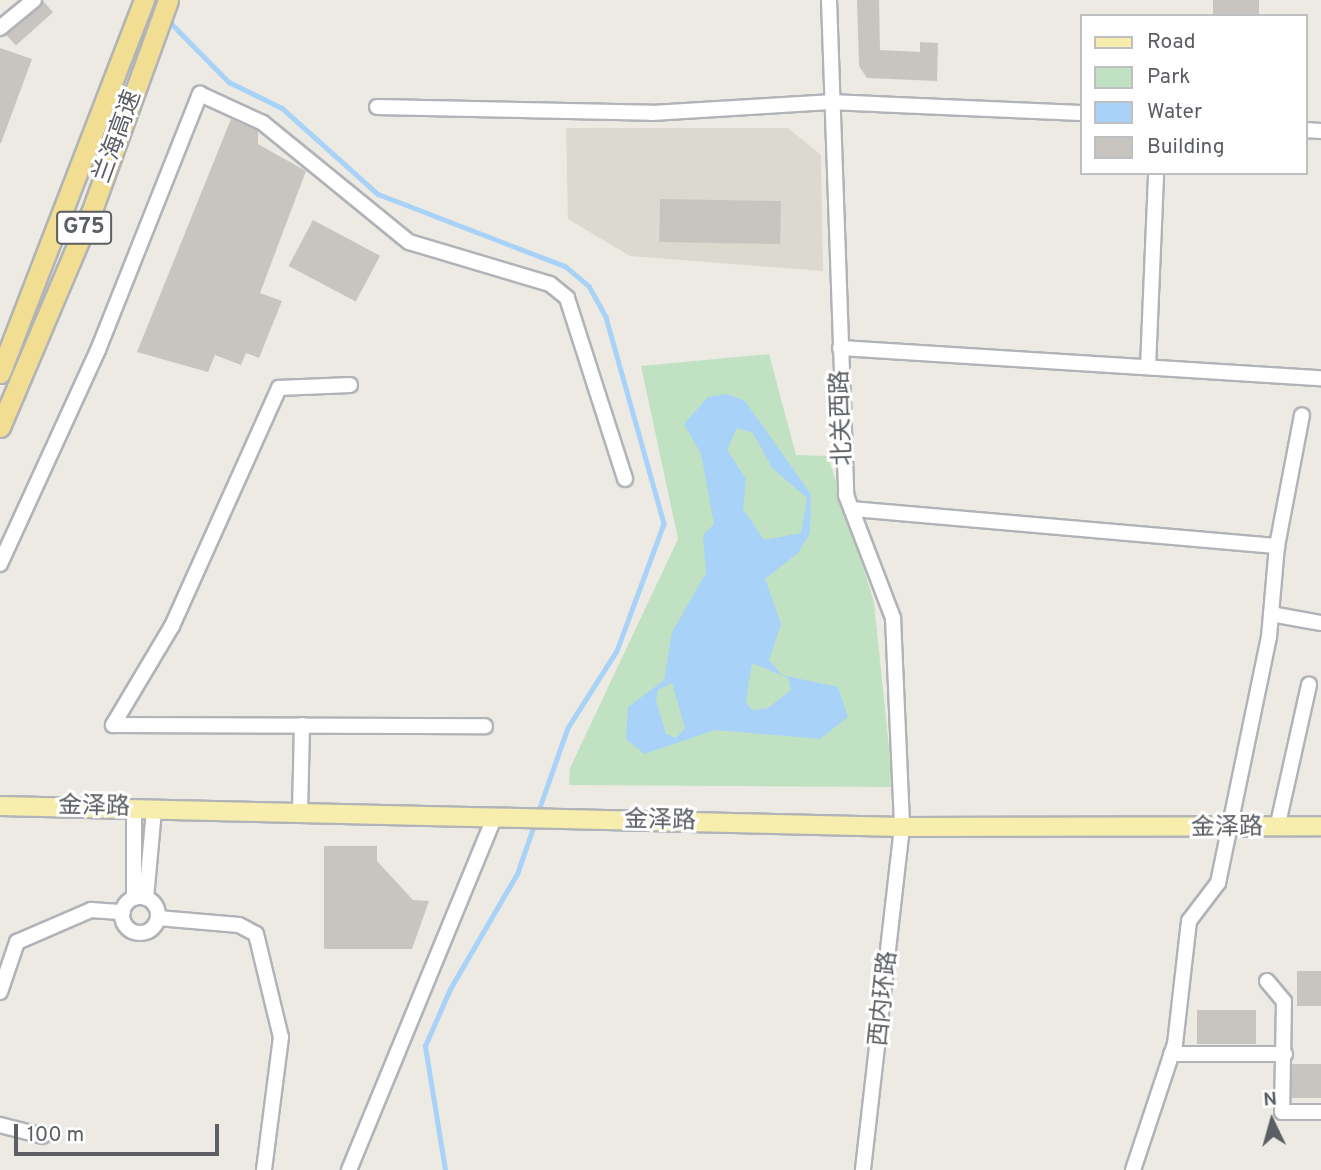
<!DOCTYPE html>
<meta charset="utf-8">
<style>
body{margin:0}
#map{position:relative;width:1321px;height:1170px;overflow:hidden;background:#eceae3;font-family:Overpass,"Noto Sans SC",sans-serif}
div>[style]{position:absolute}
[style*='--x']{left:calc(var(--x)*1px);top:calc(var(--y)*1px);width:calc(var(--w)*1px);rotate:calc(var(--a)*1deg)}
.education>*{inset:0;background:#dcd9d1}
.green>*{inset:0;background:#c1e2c2}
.water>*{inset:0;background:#a8d2f7}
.stream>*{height:4.5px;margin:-2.25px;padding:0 2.25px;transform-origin:2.25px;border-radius:2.25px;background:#a8d2f7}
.building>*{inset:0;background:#c8c5c0;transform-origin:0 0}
.roads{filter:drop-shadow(2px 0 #b0b3b7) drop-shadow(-2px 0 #b0b3b7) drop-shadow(0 2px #b0b3b7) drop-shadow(0 -2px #b0b3b7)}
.minor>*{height:14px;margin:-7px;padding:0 7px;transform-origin:7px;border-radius:7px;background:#fff}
.minor>.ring{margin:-7px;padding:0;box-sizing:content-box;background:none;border:14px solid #fff;border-radius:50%}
.major>*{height:18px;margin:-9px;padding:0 9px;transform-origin:9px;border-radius:9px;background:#f7eead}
.highway>*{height:19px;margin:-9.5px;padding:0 9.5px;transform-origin:9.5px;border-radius:9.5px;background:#f2de93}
span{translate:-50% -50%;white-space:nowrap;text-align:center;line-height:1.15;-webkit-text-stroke:6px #fff;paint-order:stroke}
.shield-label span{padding:2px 5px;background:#fff;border:2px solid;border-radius:5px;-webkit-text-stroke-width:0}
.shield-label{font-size:23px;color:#5b5e62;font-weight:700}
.street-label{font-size:24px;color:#5b5e62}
.legend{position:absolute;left:1080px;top:14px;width:228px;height:161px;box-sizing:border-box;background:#fff;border:2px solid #bdbfc0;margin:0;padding:9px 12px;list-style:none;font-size:21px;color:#5b5e62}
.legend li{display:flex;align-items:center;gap:14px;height:35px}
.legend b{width:35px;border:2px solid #bdbfc0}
.north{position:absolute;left:1237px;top:1086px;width:70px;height:70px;-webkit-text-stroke:5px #fff;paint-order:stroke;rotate:355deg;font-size:19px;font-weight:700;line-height:28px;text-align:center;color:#5b5e62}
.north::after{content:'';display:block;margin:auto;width:24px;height:32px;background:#5b5e62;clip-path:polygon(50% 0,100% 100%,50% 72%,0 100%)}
.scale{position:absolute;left:14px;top:1124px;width:205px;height:32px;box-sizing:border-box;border:4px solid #5b5e62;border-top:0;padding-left:9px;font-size:21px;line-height:24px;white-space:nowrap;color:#5b5e62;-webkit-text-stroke:5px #fff;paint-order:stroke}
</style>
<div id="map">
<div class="education">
<i style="clip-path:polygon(566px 128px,788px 128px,821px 155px,823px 271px,630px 256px,568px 219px)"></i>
</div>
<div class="green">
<i style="clip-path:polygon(769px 354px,796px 455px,828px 456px,874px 602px,893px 787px,569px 785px,570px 768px,678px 539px,641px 366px)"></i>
</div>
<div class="water">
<i style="clip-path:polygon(evenodd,727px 394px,745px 401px,811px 494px,810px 533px,798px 553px,765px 579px,781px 624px,769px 660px,782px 675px,838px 687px,848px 717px,820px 739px,715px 730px,644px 754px,626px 739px,628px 707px,664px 680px,672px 632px,706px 573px,703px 535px,714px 524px,701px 454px,684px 424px,708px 397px,727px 394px,737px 428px,753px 433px,772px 468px,807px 498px,801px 533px,764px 540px,743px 509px,746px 479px,727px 450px,737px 428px,727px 394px,752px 663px,788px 678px,791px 690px,768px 708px,752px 710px,746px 702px,752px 663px,727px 394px,672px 683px,685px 728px,676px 738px,666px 734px,656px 700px,658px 690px,672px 683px)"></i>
</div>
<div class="stream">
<i style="--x:166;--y:18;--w:90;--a:45.5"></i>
<i style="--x:229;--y:82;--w:59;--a:26.1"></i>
<i style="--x:282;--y:108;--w:129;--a:41.9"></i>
<i style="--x:378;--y:194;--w:200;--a:21.1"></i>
<i style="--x:565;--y:266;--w:31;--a:40"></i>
<i style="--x:589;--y:286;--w:35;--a:61"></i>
<i style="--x:606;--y:317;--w:215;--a:74.3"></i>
<i style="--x:664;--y:524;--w:135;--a:110.3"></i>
<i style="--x:617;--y:651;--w:91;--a:122.5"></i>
<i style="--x:568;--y:728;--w:90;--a:109.4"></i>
<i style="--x:445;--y:1170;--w:126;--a:-99.2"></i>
<i style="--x:425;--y:1046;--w:62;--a:-66.3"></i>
<i style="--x:450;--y:989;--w:133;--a:-59.8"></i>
<i style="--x:517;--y:874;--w:52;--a:-70.9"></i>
</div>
<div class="building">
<i style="clip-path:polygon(857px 0,879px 0,880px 50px,920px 52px,920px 42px,938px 43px,937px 81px,867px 78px,859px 66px)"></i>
<i style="left:1213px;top:0;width:46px;height:16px"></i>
<i style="left:43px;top:1px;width:15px;height:50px;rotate:48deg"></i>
<i style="clip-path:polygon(0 48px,32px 59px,1px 143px,0 143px)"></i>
<i style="clip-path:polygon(231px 119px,258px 131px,258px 144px,306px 171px,260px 293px,282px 301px,259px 358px,246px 353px,241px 365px,215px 355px,208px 372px,137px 352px)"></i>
<i style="left:660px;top:199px;width:121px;height:43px;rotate:1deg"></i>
<i style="left:313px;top:220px;width:76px;height:52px;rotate:28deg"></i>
<i style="clip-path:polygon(324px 846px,377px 846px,377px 861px,413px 900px,429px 901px,412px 949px,324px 949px)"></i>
<i style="left:1297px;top:971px;width:24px;height:35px"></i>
<i style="left:1197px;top:1010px;width:59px;height:34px"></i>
<i style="left:1292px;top:1064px;width:29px;height:34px"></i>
</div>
<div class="roads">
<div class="minor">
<i style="--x:829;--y:0;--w:495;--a:88"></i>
<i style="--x:846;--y:495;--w:132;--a:69.1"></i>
<i style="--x:893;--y:618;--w:209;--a:87.5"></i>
<i style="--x:902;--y:827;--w:345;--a:96.5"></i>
<i style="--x:0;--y:28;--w:44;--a:-39.5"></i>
<i style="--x:377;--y:107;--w:275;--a:1.2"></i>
<i style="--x:652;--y:113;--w:178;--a:-3.5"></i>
<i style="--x:830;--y:102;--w:251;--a:2.5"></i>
<i style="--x:1305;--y:130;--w:16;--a:4"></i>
<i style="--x:840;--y:348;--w:482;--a:3.6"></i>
<i style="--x:1148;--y:367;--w:194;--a:-87.6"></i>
<i style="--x:852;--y:509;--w:427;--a:5"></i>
<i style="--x:0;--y:564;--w:235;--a:-65.4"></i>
<i style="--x:98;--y:350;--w:276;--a:-68.3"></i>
<i style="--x:200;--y:94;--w:69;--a:24.7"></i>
<i style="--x:263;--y:123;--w:188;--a:39.2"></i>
<i style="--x:409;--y:242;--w:147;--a:16.6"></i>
<i style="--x:550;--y:284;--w:22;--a:39"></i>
<i style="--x:567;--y:298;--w:190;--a:72.2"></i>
<i style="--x:1271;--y:614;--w:51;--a:10.2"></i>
<i style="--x:113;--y:725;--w:115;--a:-59.2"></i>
<i style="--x:172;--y:626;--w:261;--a:-65.8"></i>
<i style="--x:279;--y:388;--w:71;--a:-2.4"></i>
<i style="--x:113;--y:725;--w:372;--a:0.2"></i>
<i style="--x:300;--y:813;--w:88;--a:-88.7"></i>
<i style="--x:1277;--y:828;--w:147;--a:-77.4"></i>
<i class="ring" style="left:122px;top:897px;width:22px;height:22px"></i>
<i style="--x:134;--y:898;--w:89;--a:-90"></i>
<i style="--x:146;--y:898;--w:88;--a:-84.8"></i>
<i style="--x:158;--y:918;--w:81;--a:4.9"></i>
<i style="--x:239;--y:925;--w:19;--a:28"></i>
<i style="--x:256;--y:934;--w:106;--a:76.4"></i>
<i style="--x:281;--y:1037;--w:134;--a:97.3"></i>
<i style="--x:1267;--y:981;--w:26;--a:50"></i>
<i style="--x:1284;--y:1001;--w:111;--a:91"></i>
<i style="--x:1282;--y:1112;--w:39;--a:0"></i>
<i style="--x:0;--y:992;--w:53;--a:-71.2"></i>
<i style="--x:17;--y:942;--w:81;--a:-23.4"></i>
<i style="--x:91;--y:910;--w:32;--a:4"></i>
<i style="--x:1171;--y:1054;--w:114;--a:0"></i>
<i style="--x:0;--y:1125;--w:44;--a:14.3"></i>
<i style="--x:349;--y:1170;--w:381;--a:-67.6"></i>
<i style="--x:1133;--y:1170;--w:133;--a:-71.6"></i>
<i style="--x:1175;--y:1044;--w:124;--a:-83.5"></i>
<i style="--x:1189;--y:921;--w:48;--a:-52.7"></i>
<i style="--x:1218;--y:883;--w:251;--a:-78.3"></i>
<i style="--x:1269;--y:637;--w:91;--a:-85"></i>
<i style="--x:1277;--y:546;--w:133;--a:-79.2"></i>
</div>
<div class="major">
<i style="--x:0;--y:806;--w:902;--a:1.33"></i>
<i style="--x:902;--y:827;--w:419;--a:-0.1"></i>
</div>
<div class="highway">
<i style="--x:0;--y:373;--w:400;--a:-68.9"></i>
<i style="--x:0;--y:427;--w:233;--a:-67"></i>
<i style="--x:91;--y:213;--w:226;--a:-70.1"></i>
</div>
</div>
<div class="shield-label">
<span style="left:84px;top:228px">G75</span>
</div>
<div class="street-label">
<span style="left:119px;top:137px;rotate:-70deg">兰海高速</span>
<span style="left:843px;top:418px;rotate:-92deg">北关西路</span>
<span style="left:94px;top:808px;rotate:1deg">金泽路</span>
<span style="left:660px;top:822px;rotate:1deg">金泽路</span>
<span style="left:1227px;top:829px;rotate:-1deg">金泽路</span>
<span style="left:885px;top:999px;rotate:-84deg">西内环路</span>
</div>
<ul class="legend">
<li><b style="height:9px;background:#f7eead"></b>Road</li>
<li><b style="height:19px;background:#c1e2c2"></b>Park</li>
<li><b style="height:19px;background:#a8d2f7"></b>Water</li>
<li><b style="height:19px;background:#c8c5c0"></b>Building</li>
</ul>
<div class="north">N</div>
<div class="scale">100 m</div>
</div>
